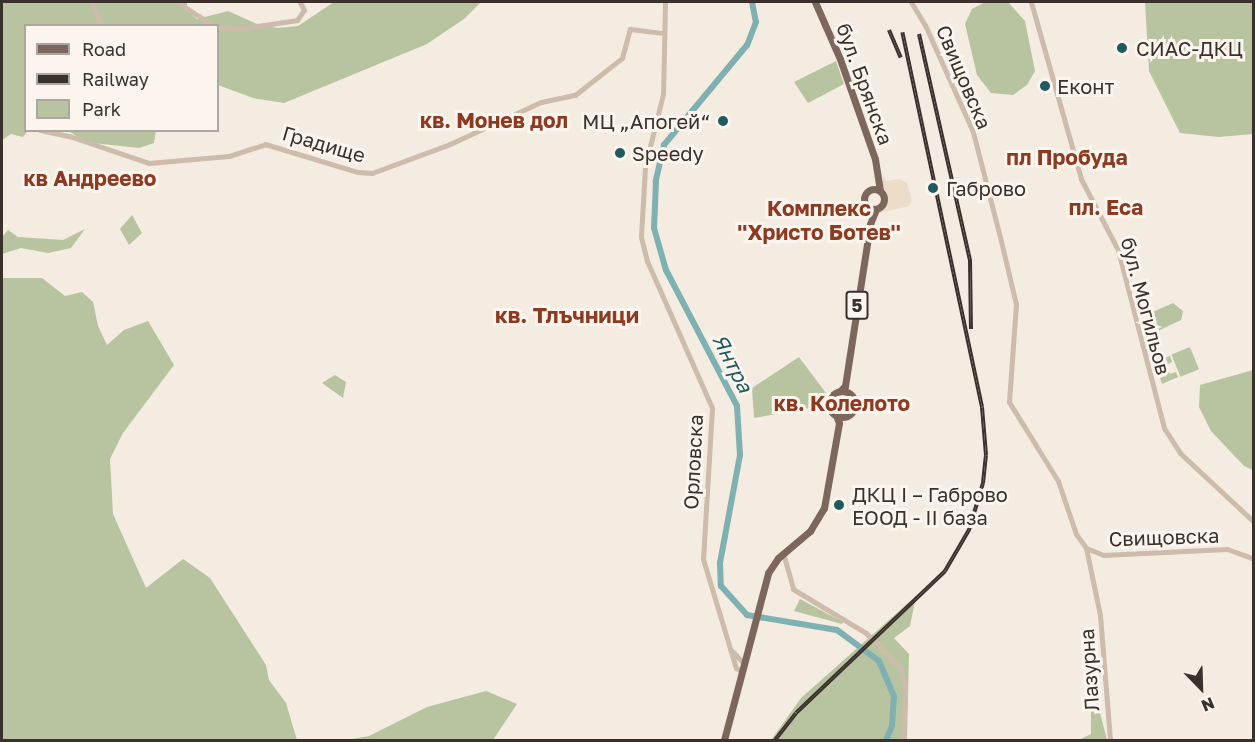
<!DOCTYPE html>
<meta charset="utf-8">
<style>
body{margin:0}
#map{position:relative;width:1255px;height:742px;overflow:hidden;background:#f4ebe1;font-family:"Golos Text",sans-serif}
div>[style]{position:absolute}
[style*='--x']{left:calc(var(--x)*1px);top:calc(var(--y)*1px);width:calc(var(--w)*1px);rotate:calc(var(--a)*1deg)}
.green>*{inset:0;background:#b8c4a0;transform-origin:0 0}
.plaza>*{inset:0;background:#ecdcc8}
.river>*{height:6px;margin:-3px;padding:0 3px;transform-origin:3px;border-radius:3px;background:#7fb0b2}
.minor>*{height:5px;margin:-2.5px;padding:0 2.5px;transform-origin:2.5px;border-radius:2.5px;background:#cdbbac}
.major>*{height:7px;margin:-3.5px;padding:0 3.5px;transform-origin:3.5px;border-radius:3.5px;background:#7d675c}
.major>.ring{margin:-3.5px;padding:0;box-sizing:content-box;background:none;border:7px solid #7d675c;border-radius:50%}
.rail>*{height:4px;margin-top:-2px;transform-origin:0;background:repeating-linear-gradient(90deg,#fbf5ee 0 4.5px,#3b302b 0 9px);box-sizing:border-box;border-block:2px solid #3b302b}
.dots>*{width:16px;height:16px;translate:-50% -50%;box-sizing:border-box;border:3px solid #fbf5ee;border-radius:50%}
span{translate:-50% -50%;white-space:nowrap;text-align:center;line-height:1.15;-webkit-text-stroke:6px #fbf5ee;paint-order:stroke}
.shield-label span{padding:2px 4px;background:#fbf5ee;border:2px solid;border-radius:4px;-webkit-text-stroke-width:0}
.shield-label{font-size:18px;color:#3b302b;font-weight:700}
.poi-label{font-size:20px;color:#3b302b}
.left{translate:0 -50%;text-align:left}
.right{translate:-100% -50%;text-align:right}
.street-label{font-size:20px;color:#3b302b}
.neighbourhood-label{font-size:21px;color:#8c3b22;font-weight:700}
.water-label{font-size:21px;color:#1f5a5e;font-style:italic}
.quarter-label{font-size:22px;color:#8c3b22;font-weight:700}
.frame{position:absolute;inset:0;border:3px solid #3b302b;pointer-events:none}
.legend{position:absolute;left:24px;top:24px;width:195px;height:108px;box-sizing:border-box;background:#fbf5ee;border:2px solid #aea6a0;margin:0;padding:8px 10px;list-style:none;font-size:18px;color:#3b302b}
.legend li{display:flex;align-items:center;gap:12px;height:30px}
.legend b{width:30px;border:2px solid #aea6a0}
.north{position:absolute;left:1171px;top:658px;width:60px;height:60px;-webkit-text-stroke:4px #fbf5ee;paint-order:stroke;rotate:157deg;font-size:16px;font-weight:700;line-height:24px;text-align:center;color:#3b302b}
.north::after{content:'';display:block;margin:auto;width:21px;height:27px;background:#3b302b;clip-path:polygon(50% 0,100% 100%,50% 72%,0 100%)}
</style>
<div id="map">
<div class="green">
<i style="clip-path:polygon(2px 2px,187px 2px,187px 9px,197px 19px,228px 11px,257px 24px,277px 28px,298px 26px,334px 2px,481px 2px,464px 19px,427px 44px,284px 103px,253px 98px,218px 85px,218px 26px,26px 26px,28px 131px,23px 137px,11px 134px,2px 140px)"></i>
<i style="clip-path:polygon(985px 2px,1009px 3px,1025px 21px,1035px 71px,1027px 85px,1013px 95px,991px 93px,977px 75px,965px 24px,972px 9px)"></i>
<i style="clip-path:polygon(1145px 2px,1253px 2px,1253px 134px,1219px 137px,1180px 133px,1149px 71px)"></i>
<i style="clip-path:polygon(836px 61px,844px 84px,808px 103px,794px 82px)"></i>
<i style="clip-path:polygon(156px 130px,154px 143px,139px 148px,84px 142px,69px 131px)"></i>
<i style="clip-path:polygon(132px 215px,142px 233px,129px 245px,120px 229px)"></i>
<i style="clip-path:polygon(85px 229px,71px 248px,48px 253px,21px 248px,2px 254px,2px 237px,8px 230px,18px 237px,63px 240px)"></i>
<i style="clip-path:polygon(2px 278px,42px 278px,65px 296px,82px 292px,93px 302px,98px 326px,107px 345px,124px 330px,148px 321px,174px 365px,123px 433px,110px 459px,113px 514px,146px 588px,183px 559px,210px 578px,266px 665px,269px 680px,286px 703px,297px 740px,2px 740px)"></i>
<i style="clip-path:polygon(1173px 303px,1183px 311px,1181px 320px,1158px 331px,1147px 328px,1148px 314px)"></i>
<i style="left:1190px;top:347px;width:24px;height:20px;rotate:68deg"></i>
<i style="clip-path:polygon(1170px 356px,1172px 362px,1166px 365px,1170px 374px,1176px 372px,1178px 377px,1162px 384px,1160px 378px,1166px 376px,1163px 366px,1156px 368px,1155px 362px)"></i>
<i style="clip-path:polygon(799px 357px,826px 393px,822px 406px,754px 418px,752px 388px)"></i>
<i style="clip-path:polygon(1253px 370px,1254px 370px,1253px 470px,1244px 466px,1211px 431px,1199px 407px,1200px 385px)"></i>
<i style="clip-path:polygon(335px 375px,346px 382px,343px 398px,322px 383px)"></i>
<i style="clip-path:polygon(916px 596px,910px 626px,894px 638px,909px 654px,907px 740px,771px 740px,801px 698px)"></i>
<i style="clip-path:polygon(800px 599px,843px 622px,842px 624px,794px 611px)"></i>
<i style="clip-path:polygon(486px 691px,517px 704px,493px 740px,347px 740px,369px 736px,427px 707px)"></i>
<i style="clip-path:polygon(1096px 697px,1107px 740px,1079px 740px,1091px 734px,1091px 699px)"></i>
</div>
<div class="plaza">
<i style="clip-path:polygon(884px 176px,886px 181px,899px 179px,907px 183px,912px 200px,909px 206px,875px 214px,888px 200px,881px 186px)"></i>
</div>
<div class="river">
<i style="--x:752;--y:2;--w:20;--a:79"></i>
<i style="--x:756;--y:22;--w:25;--a:111"></i>
<i style="--x:747;--y:45;--w:130;--a:129.7"></i>
<i style="--x:664;--y:145;--w:37;--a:103"></i>
<i style="--x:656;--y:181;--w:47;--a:92.4"></i>
<i style="--x:654;--y:228;--w:44;--a:74.1"></i>
<i style="--x:666;--y:270;--w:153;--a:62.4"></i>
<i style="--x:737;--y:406;--w:49;--a:86.5"></i>
<i style="--x:740;--y:455;--w:110;--a:100.5"></i>
<i style="--x:720;--y:563;--w:23;--a:88"></i>
<i style="--x:721;--y:586;--w:39;--a:48"></i>
<i style="--x:747;--y:615;--w:91;--a:9.5"></i>
<i style="--x:837;--y:630;--w:52;--a:36.4"></i>
<i style="--x:879;--y:661;--w:38;--a:67"></i>
<i style="--x:894;--y:696;--w:30;--a:94"></i>
<i style="--x:892;--y:726;--w:15;--a:113"></i>
</div>
<div class="minor">
<i style="--x:92;--y:2;--w:26;--a:69"></i>
<i style="--x:177;--y:2;--w:44;--a:33"></i>
<i style="--x:665;--y:2;--w:92;--a:91.2"></i>
<i style="--x:663;--y:94;--w:75;--a:103.9"></i>
<i style="--x:645;--y:167;--w:70;--a:93.3"></i>
<i style="--x:641;--y:237;--w:25;--a:76"></i>
<i style="--x:647;--y:261;--w:161;--a:66.1"></i>
<i style="--x:712;--y:408;--w:151;--a:93.4"></i>
<i style="--x:703;--y:559;--w:114;--a:73.2"></i>
<i style="--x:736;--y:668;--w:7;--a:27"></i>
<i style="--x:911;--y:2;--w:27;--a:59"></i>
<i style="--x:925;--y:25;--w:117;--a:65.8"></i>
<i style="--x:973;--y:132;--w:108;--a:75.6"></i>
<i style="--x:1000;--y:237;--w:69;--a:76.6"></i>
<i style="--x:1016;--y:304;--w:98;--a:94.1"></i>
<i style="--x:1009;--y:402;--w:93;--a:58.2"></i>
<i style="--x:1058;--y:481;--w:56;--a:71.2"></i>
<i style="--x:1076;--y:534;--w:17;--a:54"></i>
<i style="--x:1086;--y:548;--w:18;--a:22"></i>
<i style="--x:1103;--y:555;--w:124;--a:-2.8"></i>
<i style="--x:1227;--y:549;--w:29;--a:20"></i>
<i style="--x:1031;--y:2;--w:184;--a:74.2"></i>
<i style="--x:1081;--y:179;--w:80;--a:62.5"></i>
<i style="--x:1118;--y:250;--w:184;--a:75.5"></i>
<i style="--x:1164;--y:428;--w:30;--a:57"></i>
<i style="--x:1180;--y:453;--w:101;--a:43"></i>
<i style="--x:218;--y:27;--w:20;--a:6"></i>
<i style="--x:238;--y:29;--w:60;--a:-8.7"></i>
<i style="--x:297;--y:20;--w:12;--a:-55"></i>
<i style="--x:304;--y:10;--w:9;--a:-117"></i>
<i style="--x:40;--y:130;--w:30;--a:12"></i>
<i style="--x:69;--y:136;--w:84;--a:18.6"></i>
<i style="--x:149;--y:163;--w:80;--a:-5"></i>
<i style="--x:229;--y:156;--w:38;--a:-18"></i>
<i style="--x:265;--y:144;--w:97;--a:16.8"></i>
<i style="--x:358;--y:172;--w:14;--a:4"></i>
<i style="--x:372;--y:173;--w:83;--a:-20.4"></i>
<i style="--x:450;--y:144;--w:100;--a:-24.8"></i>
<i style="--x:541;--y:102;--w:35;--a:-12"></i>
<i style="--x:575;--y:95;--w:60;--a:-38.2"></i>
<i style="--x:622;--y:58;--w:30;--a:-75"></i>
<i style="--x:630;--y:29;--w:34;--a:7"></i>
<i style="--x:1086;--y:548;--w:68;--a:78.2"></i>
<i style="--x:1100;--y:615;--w:125;--a:85.4"></i>
<i style="--x:783;--y:553;--w:37;--a:74"></i>
<i style="--x:793;--y:589;--w:85;--a:31.1"></i>
<i style="--x:866;--y:633;--w:50;--a:45.8"></i>
<i style="--x:901;--y:669;--w:21;--a:79"></i>
<i style="--x:905;--y:690;--w:50;--a:92.3"></i>
<i style="--x:732;--y:651;--w:18;--a:47"></i>
</div>
<div class="major">
<i style="--x:815;--y:2;--w:62;--a:66.3"></i>
<i style="--x:840;--y:59;--w:106;--a:70.7"></i>
<i style="--x:875;--y:159;--w:32;--a:81"></i>
<i class="ring" style="left:864px;top:189px;width:13px;height:13px"></i>
<i style="--x:840;--y:391;--w:7;--a:-45"></i>
<i style="--x:845;--y:386;--w:164;--a:-81.2"></i>
<i style="--x:870;--y:224;--w:16;--a:-68"></i>
<i class="ring" style="left:829px;top:391px;width:19px;height:19px"></i>
<i style="--x:724;--y:740;--w:173;--a:-75.2"></i>
<i style="--x:768;--y:573;--w:18;--a:-56"></i>
<i style="--x:778;--y:558;--w:42;--a:-40.2"></i>
<i style="--x:810;--y:531;--w:27;--a:-59"></i>
<i style="--x:824;--y:508;--w:86;--a:-80"></i>
<i style="--x:839;--y:423;--w:9;--a:-111"></i>
</div>
<div class="rail">
<i style="--x:889;--y:30;--w:30;--a:67"></i>
<i style="--x:919;--y:34;--w:232;--a:77.3"></i>
<i style="--x:970;--y:260;--w:69;--a:89.2"></i>
<i style="--x:775;--y:740;--w:34;--a:-52"></i>
<i style="--x:796;--y:713;--w:206;--a:-43.6"></i>
<i style="--x:945;--y:571;--w:48;--a:-59.7"></i>
<i style="--x:969;--y:530;--w:49;--a:-73.4"></i>
<i style="--x:983;--y:483;--w:28;--a:-84"></i>
<i style="--x:986;--y:455;--w:48;--a:-94.8"></i>
<i style="--x:982;--y:407;--w:383;--a:-102"></i>
</div>
<div class="dots">
<i style="left:1122px;top:48px;background:#1f5a5e"></i>
<i style="left:1045px;top:86px;background:#1f5a5e"></i>
<i style="left:723px;top:121px;background:#1f5a5e"></i>
<i style="left:620px;top:153px;background:#1f5a5e"></i>
<i style="left:933px;top:188px;background:#1f5a5e"></i>
<i style="left:839px;top:505px;background:#1f5a5e"></i>
</div>
<div class="shield-label">
<span style="left:857px;top:305px">5</span>
</div>
<div class="poi-label">
<span class="left" style="left:1136px;top:48px">СИАС-ДКЦ</span>
<span class="left" style="left:1057px;top:86px">Еконт</span>
<span class="right" style="left:710px;top:121px">МЦ „Апогей“</span>
<span class="left" style="left:632px;top:153px">Speedy</span>
<span class="left" style="left:946px;top:188px">Габрово</span>
<span class="left" style="left:852px;top:506px">ДКЦ І – Габрово<br>ЕООД - II база</span>
</div>
<div class="street-label">
<span style="left:964px;top:77px;rotate:67deg">Свищовска</span>
<span style="left:865px;top:84px;rotate:70deg">бул. Брянска</span>
<span style="left:324px;top:144px;rotate:16deg">Градище</span>
<span style="left:1146px;top:306px;rotate:75deg">бул. Могильов</span>
<span style="left:693px;top:462px;rotate:-87deg">Орловска</span>
<span style="left:1164px;top:537px;rotate:-2deg">Свищовска</span>
<span style="left:1089px;top:670px;rotate:-94deg">Лазурна</span>
</div>
<div class="neighbourhood-label">
<span style="left:494px;top:120px">кв. Монев дол</span>
<span style="left:1067px;top:157px">пл Пробуда</span>
<span style="left:90px;top:178px">кв Андреево</span>
<span style="left:1106px;top:207px">пл. Еса</span>
<span style="left:819px;top:220px">Комплекс<br>''Христо Ботев''</span>
<span style="left:842px;top:403px">кв. Колелото</span>
</div>
<div class="water-label">
<span style="left:733px;top:363px;rotate:63deg">Янтра</span>
</div>
<div class="quarter-label">
<span style="left:567px;top:315px">кв. Тлъчници</span>
</div>
<div class="frame"></div>
<ul class="legend">
<li><b style="height:8px;background:#7d675c"></b>Road</li>
<li><b style="height:8px;background:#3b302b"></b>Railway</li>
<li><b style="height:16px;background:#b8c4a0"></b>Park</li>
</ul>
<div class="north">N</div>
</div>
